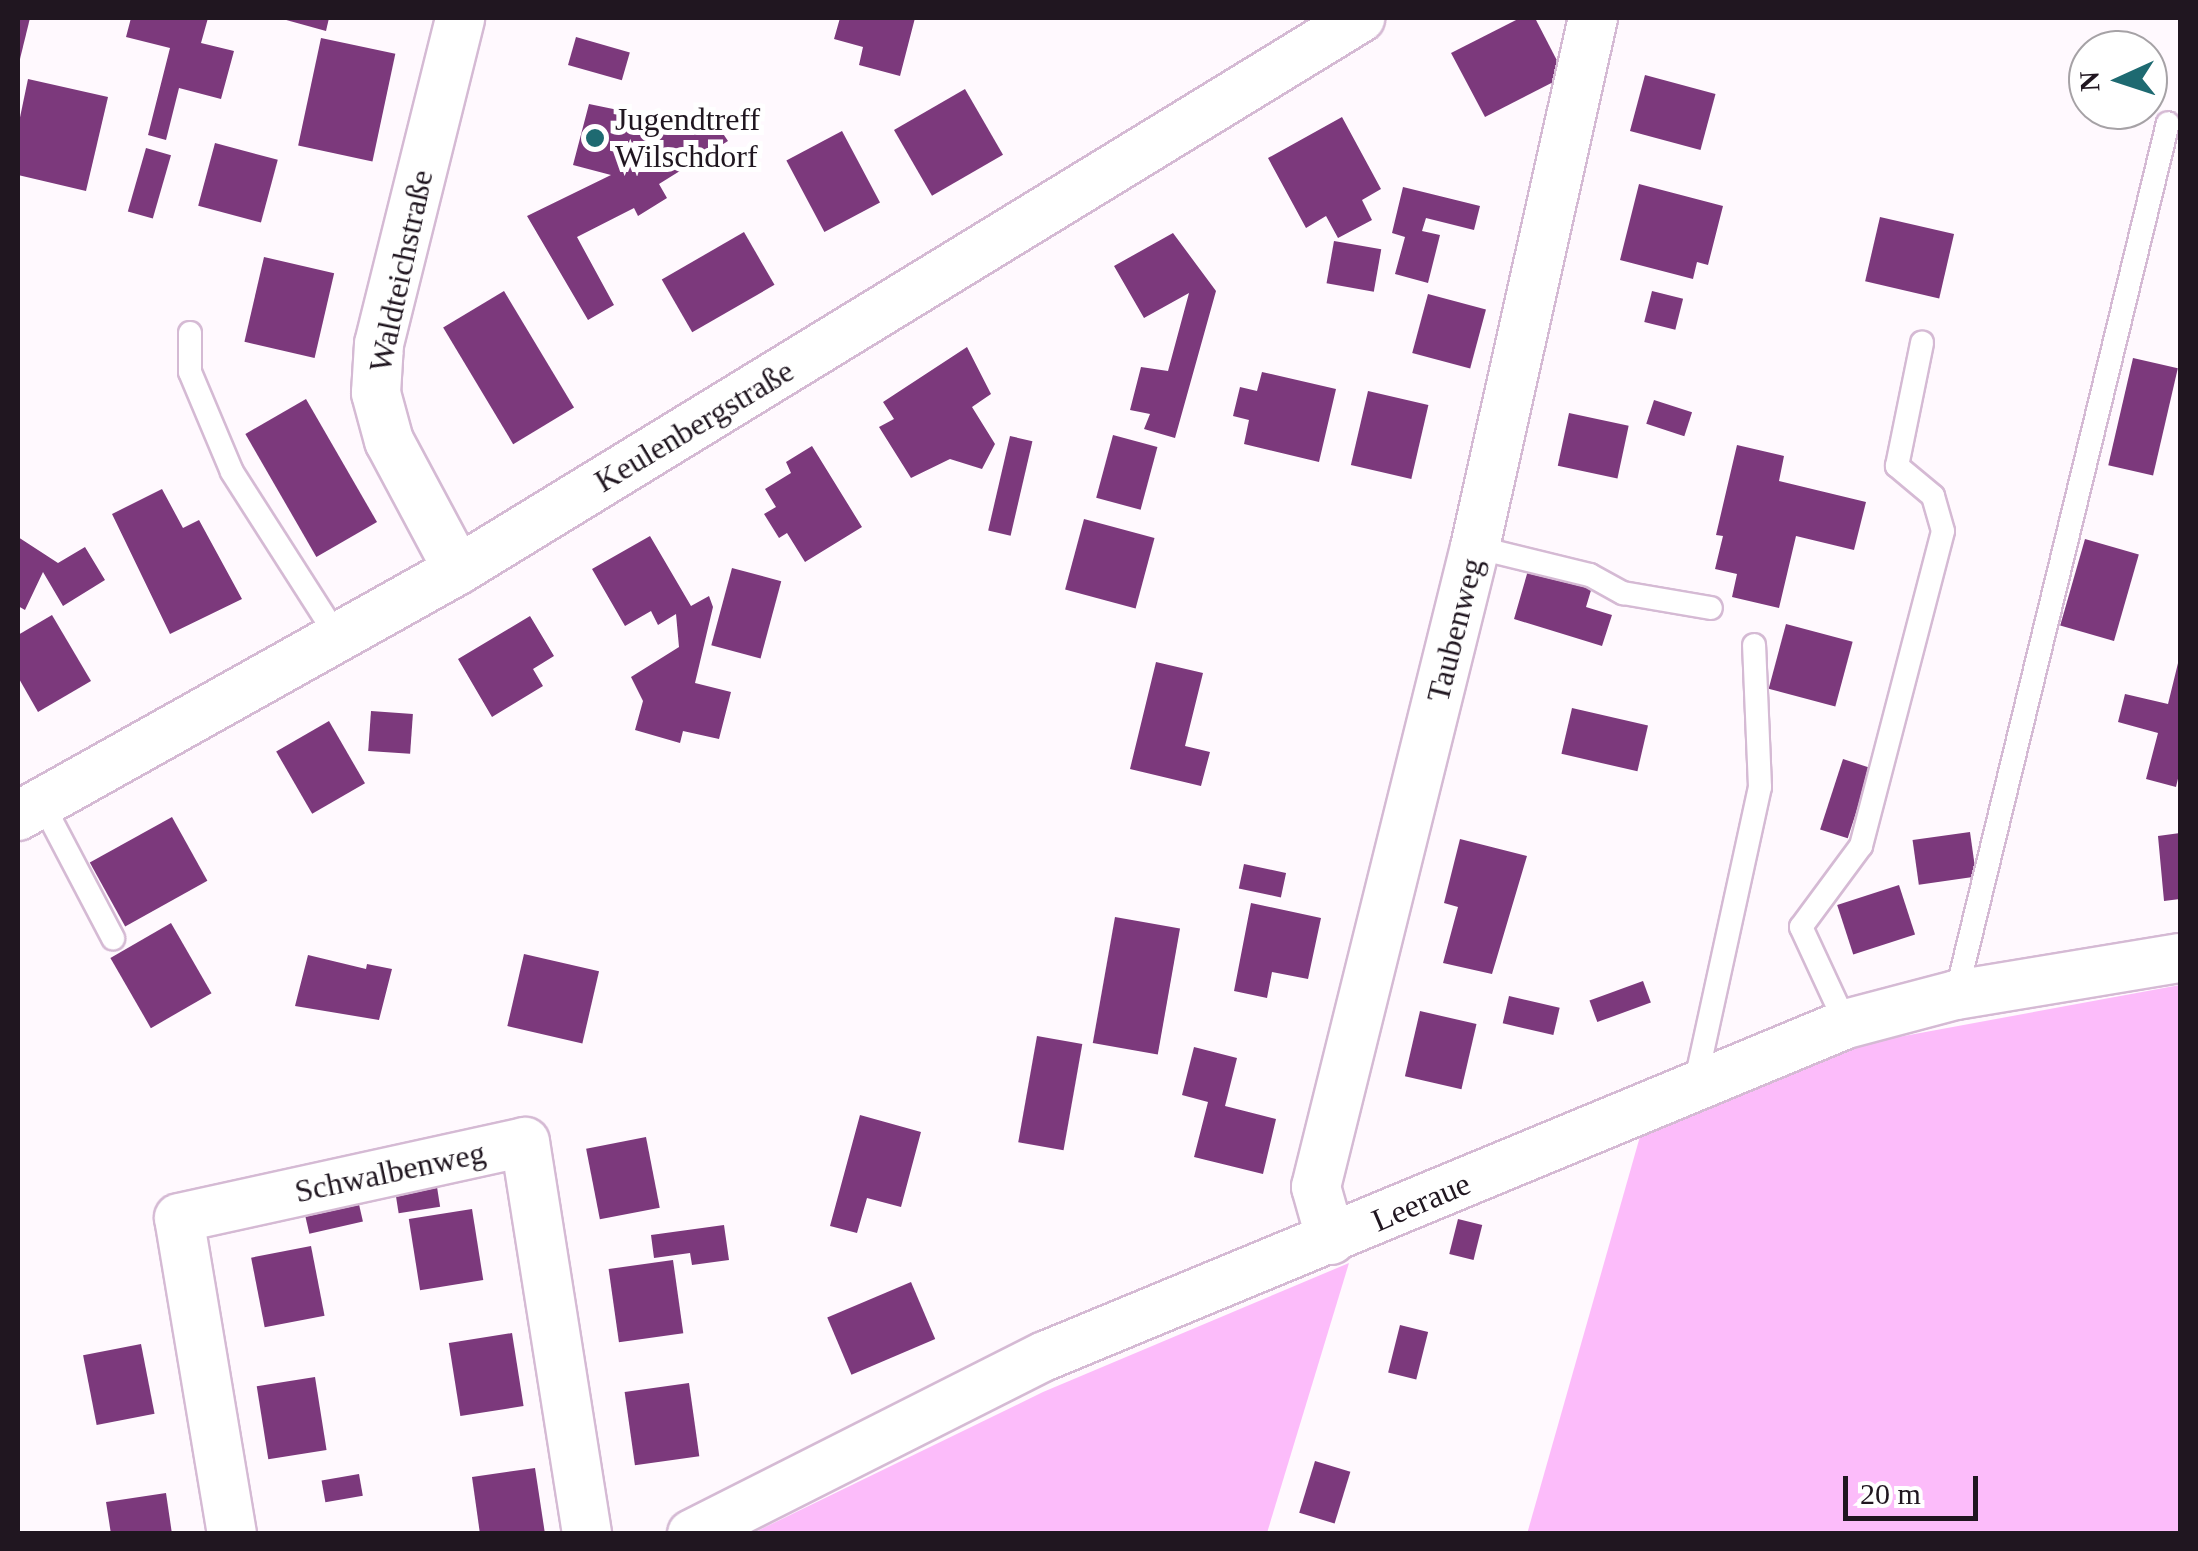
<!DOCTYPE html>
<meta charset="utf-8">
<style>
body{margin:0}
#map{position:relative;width:2198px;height:1551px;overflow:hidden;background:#fff9fe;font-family:"Times New Roman",serif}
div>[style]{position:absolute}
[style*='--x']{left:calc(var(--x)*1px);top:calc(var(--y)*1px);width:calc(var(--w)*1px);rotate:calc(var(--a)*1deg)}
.green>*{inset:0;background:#fcbcfa}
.building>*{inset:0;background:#7c397c;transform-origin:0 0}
.roads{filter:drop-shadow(2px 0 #d5bad4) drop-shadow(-2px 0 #d5bad4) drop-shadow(0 2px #d5bad4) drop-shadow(0 -2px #d5bad4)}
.lane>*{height:22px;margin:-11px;padding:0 11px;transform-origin:11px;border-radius:11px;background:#fff}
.street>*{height:48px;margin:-24px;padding:0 24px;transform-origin:24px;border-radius:24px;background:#fff}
.dots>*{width:28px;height:28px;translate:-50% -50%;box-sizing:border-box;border:5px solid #fff;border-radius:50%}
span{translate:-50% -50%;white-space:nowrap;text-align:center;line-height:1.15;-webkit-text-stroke:10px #fff;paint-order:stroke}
.poi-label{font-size:32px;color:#201620}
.left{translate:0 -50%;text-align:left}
.street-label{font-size:32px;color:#201620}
.frame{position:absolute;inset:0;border:20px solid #201620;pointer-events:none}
.north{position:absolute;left:2068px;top:30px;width:100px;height:100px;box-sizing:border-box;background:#fff;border:2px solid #a6a2a6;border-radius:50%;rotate:267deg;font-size:28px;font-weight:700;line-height:40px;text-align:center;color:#201620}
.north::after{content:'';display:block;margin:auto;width:35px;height:45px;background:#1e6a71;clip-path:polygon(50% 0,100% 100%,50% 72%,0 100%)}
.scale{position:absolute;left:1843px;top:1476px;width:135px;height:45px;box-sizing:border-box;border:5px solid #201620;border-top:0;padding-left:12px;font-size:30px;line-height:35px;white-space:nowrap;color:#201620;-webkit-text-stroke:8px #fff;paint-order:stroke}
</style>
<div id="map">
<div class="green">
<i style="clip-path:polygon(2180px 985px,2180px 1533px,1527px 1534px,1641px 1133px,1866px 1043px)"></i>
<i style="clip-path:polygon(1349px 1263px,1267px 1533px,753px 1533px,1043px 1392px)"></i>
</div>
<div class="building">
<i style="clip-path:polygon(18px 18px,30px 18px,19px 63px,18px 63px)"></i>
<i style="clip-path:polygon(131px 18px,208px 18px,201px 43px,234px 51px,221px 99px,179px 88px,166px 140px,148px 135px,170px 48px,126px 37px)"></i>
<i style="clip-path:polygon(279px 18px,329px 18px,326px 31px)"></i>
<i style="clip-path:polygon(840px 18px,915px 18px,900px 76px,859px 65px,863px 47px,834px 39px)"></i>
<i style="clip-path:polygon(1520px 18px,1535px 18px,1565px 76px,1485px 117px,1451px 53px)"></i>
<i style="left:576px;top:37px;width:56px;height:29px;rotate:16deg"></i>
<i style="left:321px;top:38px;width:76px;height:110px;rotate:12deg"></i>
<i style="left:1645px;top:75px;width:73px;height:58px;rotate:15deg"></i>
<i style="clip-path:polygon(28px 79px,108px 97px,86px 191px,18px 175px,18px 127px)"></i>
<i style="left:965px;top:89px;width:76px;height:82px;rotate:60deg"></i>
<i style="clip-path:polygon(589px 104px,652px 117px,660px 126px,677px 117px,685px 130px,709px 113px,728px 141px,659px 184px,667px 198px,638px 216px,634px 208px,577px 237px,614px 305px,588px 320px,527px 216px,611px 175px,573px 165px)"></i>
<i style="clip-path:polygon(1342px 117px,1381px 189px,1362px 200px,1372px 220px,1338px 238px,1326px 216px,1306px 228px,1268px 158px)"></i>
<i style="left:842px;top:131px;width:81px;height:63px;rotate:62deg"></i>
<i style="left:215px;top:143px;width:65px;height:65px;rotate:15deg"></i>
<i style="left:146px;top:148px;width:26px;height:66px;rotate:16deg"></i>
<i style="clip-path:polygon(1639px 184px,1723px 206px,1708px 265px,1697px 262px,1693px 279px,1620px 260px)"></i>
<i style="clip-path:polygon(1403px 187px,1480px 206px,1474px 230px,1426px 218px,1422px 231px,1440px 235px,1428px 283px,1395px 274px,1405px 237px,1392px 233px)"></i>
<i style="left:1880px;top:217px;width:76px;height:66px;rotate:13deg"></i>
<i style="left:744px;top:232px;width:61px;height:95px;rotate:60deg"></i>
<i style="clip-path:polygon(1173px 233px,1216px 291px,1175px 438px,1144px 429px,1150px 414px,1130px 410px,1141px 367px,1168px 371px,1189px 293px,1144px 318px,1114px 266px)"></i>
<i style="left:1334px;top:241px;width:48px;height:43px;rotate:10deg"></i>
<i style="left:264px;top:257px;width:72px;height:87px;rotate:13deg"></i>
<i style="left:504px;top:291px;width:136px;height:71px;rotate:59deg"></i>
<i style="left:1652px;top:291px;width:32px;height:32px;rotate:14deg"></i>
<i style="left:1428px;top:294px;width:60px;height:61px;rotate:15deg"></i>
<i style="clip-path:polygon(967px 347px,991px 394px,972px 407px,995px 444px,982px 469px,950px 459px,911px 478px,879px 427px,894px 419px,883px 402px)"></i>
<i style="left:2133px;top:358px;width:46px;height:110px;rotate:13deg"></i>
<i style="clip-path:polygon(1262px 372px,1336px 389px,1319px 462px,1244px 444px,1249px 420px,1233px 416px,1240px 387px,1257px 391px)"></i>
<i style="left:1368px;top:391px;width:62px;height:76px;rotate:13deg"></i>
<i style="left:306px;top:399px;width:142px;height:70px;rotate:60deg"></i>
<i style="left:1654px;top:400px;width:40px;height:25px;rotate:18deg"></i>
<i style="left:1569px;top:413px;width:61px;height:54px;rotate:12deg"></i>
<i style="left:1113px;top:435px;width:46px;height:65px;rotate:15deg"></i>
<i style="left:1010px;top:436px;width:23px;height:97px;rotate:13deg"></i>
<i style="clip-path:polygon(1737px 445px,1784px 456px,1779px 481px,1866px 502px,1854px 550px,1796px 536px,1779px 608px,1732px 597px,1737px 574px,1715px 569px,1723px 536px,1716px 535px)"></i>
<i style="clip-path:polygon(812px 446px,862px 527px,805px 562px,787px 533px,779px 538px,764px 514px,776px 507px,765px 489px,791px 473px,786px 462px)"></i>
<i style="clip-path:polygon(162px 489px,183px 528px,199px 520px,242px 599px,170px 634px,112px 514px)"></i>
<i style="left:1084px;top:519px;width:73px;height:73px;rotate:15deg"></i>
<i style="clip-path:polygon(650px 536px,691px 606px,709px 596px,713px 607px,695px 683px,731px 692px,719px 739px,683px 731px,680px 743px,635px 730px,643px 701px,631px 677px,679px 647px,676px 614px,658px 625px,651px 611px,625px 626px,592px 569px)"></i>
<i style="clip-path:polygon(18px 537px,58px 563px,85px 547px,105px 580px,63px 606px,43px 572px,25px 610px,18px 606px)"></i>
<i style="left:2085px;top:539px;width:56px;height:90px;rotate:16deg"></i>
<i style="clip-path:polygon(1529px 567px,1592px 587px,1586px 607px,1612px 615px,1602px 646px,1514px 619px)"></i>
<i style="left:732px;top:568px;width:51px;height:80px;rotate:15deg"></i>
<i style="clip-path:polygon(52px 615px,91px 681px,38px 712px,18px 677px,18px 635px)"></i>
<i style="clip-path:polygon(530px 616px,554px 656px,533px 669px,543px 686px,492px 717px,458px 659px)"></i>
<i style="left:1786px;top:624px;width:69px;height:67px;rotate:15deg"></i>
<i style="clip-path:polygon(2179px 659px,2180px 770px,2176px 787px,2146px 779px,2158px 733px,2118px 722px,2125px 694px,2168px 704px)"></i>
<i style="clip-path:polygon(1156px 662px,1203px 673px,1185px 746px,1210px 752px,1201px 786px,1130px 769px)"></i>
<i style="left:1572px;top:708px;width:78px;height:47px;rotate:13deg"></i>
<i style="left:371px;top:711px;width:42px;height:40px;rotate:4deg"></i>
<i style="left:329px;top:721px;width:72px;height:61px;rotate:60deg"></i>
<i style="left:1843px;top:759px;width:29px;height:74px;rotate:18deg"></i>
<i style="left:172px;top:817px;width:73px;height:94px;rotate:61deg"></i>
<i style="left:1970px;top:832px;width:45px;height:58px;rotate:82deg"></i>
<i style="clip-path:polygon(2180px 833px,2180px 899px,2164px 901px,2158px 836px)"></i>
<i style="clip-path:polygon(1460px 839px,1527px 856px,1492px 974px,1443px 963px,1458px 907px,1444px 903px)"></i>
<i style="left:1244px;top:864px;width:43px;height:25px;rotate:12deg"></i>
<i style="left:1899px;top:885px;width:52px;height:65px;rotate:72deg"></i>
<i style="clip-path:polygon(1251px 903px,1321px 918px,1308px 979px,1272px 972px,1267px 998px,1234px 991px)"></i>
<i style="left:1115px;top:917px;width:66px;height:128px;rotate:10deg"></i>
<i style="left:171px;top:923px;width:81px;height:70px;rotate:60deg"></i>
<i style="left:524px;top:954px;width:77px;height:74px;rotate:13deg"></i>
<i style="clip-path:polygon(308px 955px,366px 969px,367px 964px,392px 969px,379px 1020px,295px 1006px)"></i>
<i style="left:1643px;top:981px;width:23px;height:57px;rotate:70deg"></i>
<i style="left:1509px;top:996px;width:52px;height:28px;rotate:13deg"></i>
<i style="left:1420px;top:1011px;width:58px;height:67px;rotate:13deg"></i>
<i style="left:1037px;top:1036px;width:46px;height:108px;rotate:10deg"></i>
<i style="clip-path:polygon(1194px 1047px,1237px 1058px,1225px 1106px,1276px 1119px,1263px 1174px,1194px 1157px,1208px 1102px,1182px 1095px)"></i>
<i style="clip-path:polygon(860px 1115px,921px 1132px,901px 1207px,867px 1198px,857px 1233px,830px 1226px)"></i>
<i style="left:646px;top:1137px;width:72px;height:61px;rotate:79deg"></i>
<i style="left:437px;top:1187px;width:20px;height:42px;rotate:81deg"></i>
<i style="left:358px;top:1200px;width:22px;height:55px;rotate:77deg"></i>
<i style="left:472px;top:1209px;width:72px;height:64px;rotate:81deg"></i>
<i style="left:1458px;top:1219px;width:25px;height:36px;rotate:14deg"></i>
<i style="clip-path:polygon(724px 1225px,729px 1260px,692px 1265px,690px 1253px,654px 1258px,651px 1235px)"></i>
<i style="left:311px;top:1246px;width:71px;height:61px;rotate:79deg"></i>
<i style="left:673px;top:1260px;width:74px;height:65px;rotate:82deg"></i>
<i style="left:911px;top:1282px;width:62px;height:91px;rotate:67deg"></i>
<i style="left:1400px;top:1325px;width:29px;height:49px;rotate:14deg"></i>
<i style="left:512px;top:1333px;width:74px;height:64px;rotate:81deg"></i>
<i style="left:141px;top:1344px;width:71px;height:59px;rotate:79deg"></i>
<i style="left:315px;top:1377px;width:74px;height:59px;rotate:81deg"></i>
<i style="left:689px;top:1383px;width:74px;height:65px;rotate:82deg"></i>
<i style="left:1315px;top:1461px;width:37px;height:54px;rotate:17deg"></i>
<i style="clip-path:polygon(535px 1468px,545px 1534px,480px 1534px,472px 1477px)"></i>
<i style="left:359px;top:1474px;width:22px;height:38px;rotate:80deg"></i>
<i style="clip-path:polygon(166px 1493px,172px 1534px,111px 1534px,106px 1502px)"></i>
</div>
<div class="roads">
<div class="lane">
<i style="--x:190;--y:333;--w:39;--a:90"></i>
<i style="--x:190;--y:372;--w:108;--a:67.2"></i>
<i style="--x:232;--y:472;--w:197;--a:57.4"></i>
<i style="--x:1475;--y:547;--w:118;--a:13.7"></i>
<i style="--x:1590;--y:575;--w:38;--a:29"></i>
<i style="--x:1623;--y:593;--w:89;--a:9.7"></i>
<i style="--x:42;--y:803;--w:153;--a:62.3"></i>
<i style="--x:1956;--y:995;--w:897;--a:-76.34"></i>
<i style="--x:1846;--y:1024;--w:107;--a:-114.9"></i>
<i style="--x:1801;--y:927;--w:101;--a:-53.5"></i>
<i style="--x:1861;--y:846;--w:325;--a:-75.4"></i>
<i style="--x:1943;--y:531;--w:36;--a:-106"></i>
<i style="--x:1933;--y:496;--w:47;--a:-140.2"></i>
<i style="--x:1897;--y:466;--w:126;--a:-78.5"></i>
<i style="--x:1695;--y:1085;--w:305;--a:-77.7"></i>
<i style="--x:1760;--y:787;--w:142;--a:-92.4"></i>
</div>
<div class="street">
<i style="--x:458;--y:570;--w:146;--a:-118.1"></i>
<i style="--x:389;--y:441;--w:50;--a:-105.2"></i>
<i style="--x:376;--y:393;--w:49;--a:-86.5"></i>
<i style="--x:379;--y:344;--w:336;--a:-76"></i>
<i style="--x:18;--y:816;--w:504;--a:-29.21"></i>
<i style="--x:458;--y:570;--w:1058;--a:-31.47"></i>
<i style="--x:1331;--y:1240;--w:55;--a:-105.8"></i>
<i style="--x:1316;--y:1187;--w:659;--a:-76.05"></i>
<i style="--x:1475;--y:547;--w:542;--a:-77.43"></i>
<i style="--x:232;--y:1534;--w:320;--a:-99.5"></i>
<i style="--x:179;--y:1218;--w:354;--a:-12.4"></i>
<i style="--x:525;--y:1142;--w:397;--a:81"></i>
<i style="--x:692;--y:1534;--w:395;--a:-26.8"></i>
<i style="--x:1045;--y:1356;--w:867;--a:-22.51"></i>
<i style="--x:1846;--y:1024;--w:114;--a:-14.8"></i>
<i style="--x:1956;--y:995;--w:227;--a:-9.4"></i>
</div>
</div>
<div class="dots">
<i style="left:595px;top:138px;background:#1e6a71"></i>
</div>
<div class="poi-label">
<span class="left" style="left:615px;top:138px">Jugendtreff<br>Wilschdorf</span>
</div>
<div class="street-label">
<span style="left:401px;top:271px;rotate:-78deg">Waldteichstraße</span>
<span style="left:694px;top:426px;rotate:-31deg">Keulenbergstraße</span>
<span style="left:1455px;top:630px;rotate:-76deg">Taubenweg</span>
<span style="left:390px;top:1172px;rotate:-12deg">Schwalbenweg</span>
<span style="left:1421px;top:1202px;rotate:-23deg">Leeraue</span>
</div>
<div class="frame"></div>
<div class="north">N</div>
<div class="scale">20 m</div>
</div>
